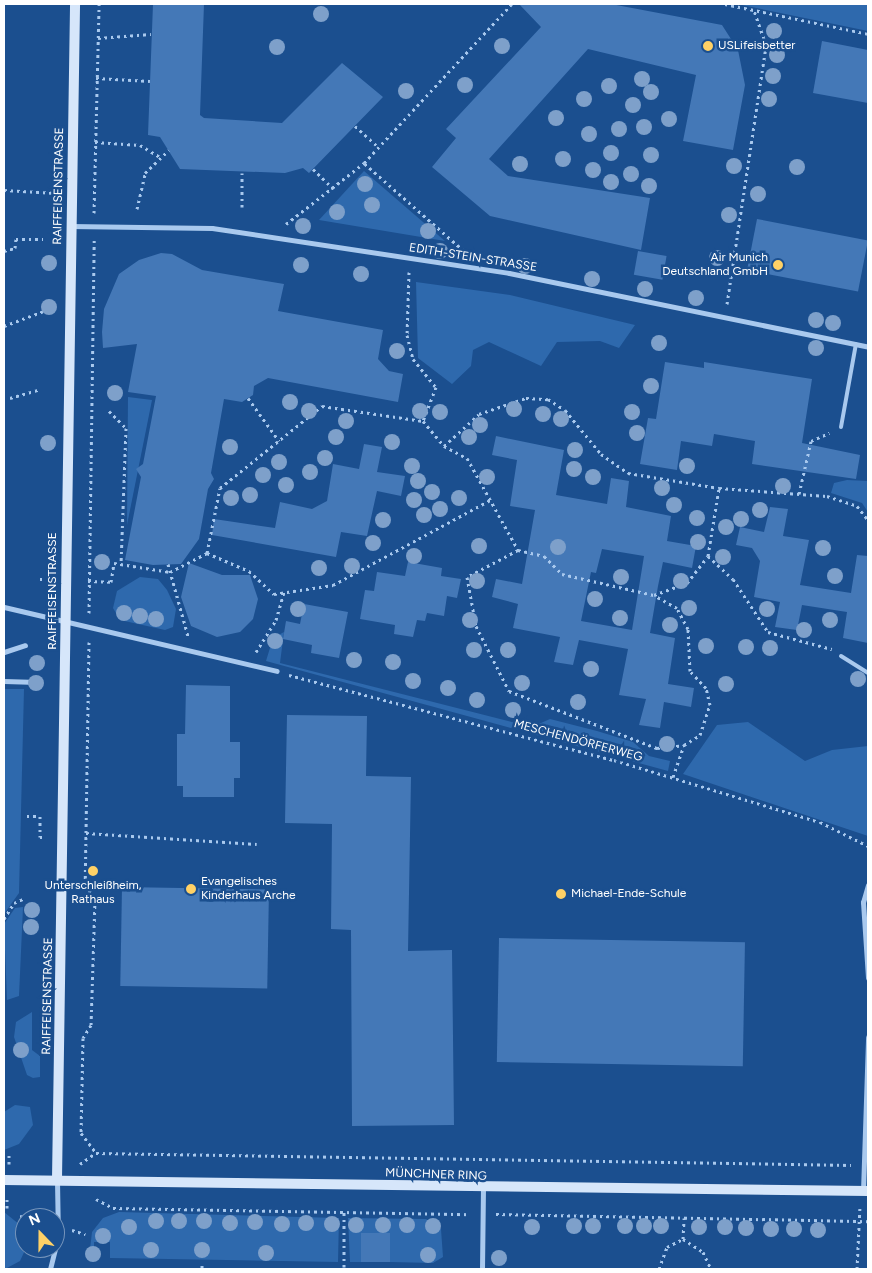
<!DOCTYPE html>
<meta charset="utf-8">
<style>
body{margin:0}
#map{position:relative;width:872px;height:1273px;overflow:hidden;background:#1b4f8f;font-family:Figtree,sans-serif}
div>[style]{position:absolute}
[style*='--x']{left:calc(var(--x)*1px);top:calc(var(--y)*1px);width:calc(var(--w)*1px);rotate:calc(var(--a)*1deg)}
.green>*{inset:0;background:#2e69ad}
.building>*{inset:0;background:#4478b7;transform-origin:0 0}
.path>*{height:3px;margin-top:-1.5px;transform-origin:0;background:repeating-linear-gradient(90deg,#a9c9ee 0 2.5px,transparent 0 6.5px)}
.lane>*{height:4px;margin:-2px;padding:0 2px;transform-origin:2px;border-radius:2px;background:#a9c9ee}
.street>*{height:5px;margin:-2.5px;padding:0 2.5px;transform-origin:2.5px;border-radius:2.5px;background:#a9c9ee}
.secondary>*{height:10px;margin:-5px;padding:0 5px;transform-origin:5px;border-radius:5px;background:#d6e6fa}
.trees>*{width:16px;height:16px;margin:-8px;border-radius:50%;background:#7ea0ca}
.dots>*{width:14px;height:14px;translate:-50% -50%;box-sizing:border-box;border:2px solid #1b4f8f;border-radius:50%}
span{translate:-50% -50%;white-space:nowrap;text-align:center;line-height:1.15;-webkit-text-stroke:5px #1b4f8f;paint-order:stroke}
.poi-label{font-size:12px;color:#fff}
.left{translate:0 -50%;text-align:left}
.right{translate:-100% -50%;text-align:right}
.street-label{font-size:12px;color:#fff}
.frame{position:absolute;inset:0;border:5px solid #fff;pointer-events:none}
.north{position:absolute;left:15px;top:1208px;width:50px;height:50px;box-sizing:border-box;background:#1b4f8f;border:1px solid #7695bc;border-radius:50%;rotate:338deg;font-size:14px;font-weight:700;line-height:20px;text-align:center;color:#fff}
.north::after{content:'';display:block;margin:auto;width:18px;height:22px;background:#ffd166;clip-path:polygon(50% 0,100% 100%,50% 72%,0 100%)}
</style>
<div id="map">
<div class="green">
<i style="clip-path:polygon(737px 4px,868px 4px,868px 31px)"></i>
<i style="clip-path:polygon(364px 171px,445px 241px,319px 220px)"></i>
<i style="clip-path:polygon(416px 282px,510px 295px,635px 325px,619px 348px,600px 341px,557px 342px,541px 366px,489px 342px,473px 350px,471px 366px,452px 384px,418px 358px)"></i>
<i style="clip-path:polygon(128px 397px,152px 400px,127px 525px)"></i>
<i style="clip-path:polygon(847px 480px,868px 481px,868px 512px,862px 503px,831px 493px,834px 483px)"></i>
<i style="clip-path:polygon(140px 577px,158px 579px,167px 590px,176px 609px,173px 627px,165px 630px,120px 620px,113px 608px,117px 591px)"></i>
<i style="clip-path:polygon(284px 632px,280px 663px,532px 727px,550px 719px,597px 731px,633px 742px,649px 756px,670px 761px,668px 771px,266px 661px,273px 638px)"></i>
<i style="clip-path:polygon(4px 689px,24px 689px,19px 893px,4px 914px)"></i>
<i style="clip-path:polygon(748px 722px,805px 761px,832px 750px,868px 746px,868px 836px,683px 774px,717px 725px)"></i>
<i style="clip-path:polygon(23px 907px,19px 996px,7px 1000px,4px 924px,15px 908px)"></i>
<i style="clip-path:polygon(32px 1012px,32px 1050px,40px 1056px,40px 1077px,33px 1078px,27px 1075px,14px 1037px,16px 1022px)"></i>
<i style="clip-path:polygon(15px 1105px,30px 1107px,33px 1125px,19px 1144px,4px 1150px,4px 1112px)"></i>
<i style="clip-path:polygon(4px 1212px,25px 1229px,26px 1248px,20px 1261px,5px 1269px)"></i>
<i style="clip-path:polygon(119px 1212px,339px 1218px,338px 1262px,110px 1258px,110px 1242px,94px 1242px,94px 1258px,89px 1258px,92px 1232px,103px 1218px)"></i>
<i style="clip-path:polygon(348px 1218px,426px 1219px,441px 1229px,443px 1257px,433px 1263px,390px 1262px,389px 1233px,361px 1233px,361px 1262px,350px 1262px)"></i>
</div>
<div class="building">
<i style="clip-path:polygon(153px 4px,204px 4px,200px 115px,204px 118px,282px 123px,342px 63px,383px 97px,309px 173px,303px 168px,285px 173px,180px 169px,160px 137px,148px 135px)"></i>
<i style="clip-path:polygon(519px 4px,611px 4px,722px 25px,738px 50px,745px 85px,733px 150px,683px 141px,696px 75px,588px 49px,489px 159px,508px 176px,650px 198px,641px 250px,490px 216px,432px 167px,456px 138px,446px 129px,541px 27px)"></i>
<i style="clip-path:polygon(822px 41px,868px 50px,868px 103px,813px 93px)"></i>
<i style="left:757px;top:219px;width:113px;height:52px;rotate:11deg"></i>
<i style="left:638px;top:251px;width:29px;height:24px;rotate:10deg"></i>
<i style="clip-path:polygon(161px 253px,172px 254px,202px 270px,284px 284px,278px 311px,383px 330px,378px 359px,389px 371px,403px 374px,398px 402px,268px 378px,254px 386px,253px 395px,242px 402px,224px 399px,211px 473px,214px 479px,208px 489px,199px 539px,181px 564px,153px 565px,125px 560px,141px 477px,136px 469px,143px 464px,156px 396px,128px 392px,137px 344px,103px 348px,102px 332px,104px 309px,119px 274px,139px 260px)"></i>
<i style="clip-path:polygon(665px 362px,704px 368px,704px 362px,812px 379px,802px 443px,860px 455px,856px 479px,752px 464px,755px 441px,714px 434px,712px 446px,681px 441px,677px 470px,640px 464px,648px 418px,656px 419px)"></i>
<i style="clip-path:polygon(evenodd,496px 436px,564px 450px,556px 495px,607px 504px,611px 478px,629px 481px,626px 507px,671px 516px,667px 541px,696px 546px,692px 568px,663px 562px,658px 586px,650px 633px,675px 638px,668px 684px,694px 688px,691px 707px,664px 702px,660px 728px,639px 725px,646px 699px,619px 695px,628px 649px,579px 640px,573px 665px,554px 662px,560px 637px,513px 628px,518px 604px,492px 597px,496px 579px,522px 584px,535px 510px,510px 506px,517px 460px,492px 455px,496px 436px,602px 549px,644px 556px,632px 630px,581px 621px,591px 572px,596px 573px,602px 549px)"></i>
<i style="clip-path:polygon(364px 444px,382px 447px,377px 472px,405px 476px,401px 496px,377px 491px,367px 536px,341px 532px,336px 557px,212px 535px,214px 519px,275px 528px,280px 502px,312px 509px,327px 501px,333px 464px,359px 469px)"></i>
<i style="clip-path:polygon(770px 507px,788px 509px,783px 536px,809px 540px,800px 585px,851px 593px,857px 555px,868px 556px,868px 643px,843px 638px,847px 612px,802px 605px,797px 630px,775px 627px,780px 602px,754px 597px,760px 561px,752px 548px,736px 545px,740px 527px,764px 532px)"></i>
<i style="clip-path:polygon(408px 562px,442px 568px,441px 576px,461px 579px,457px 598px,447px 596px,444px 616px,427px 613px,425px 621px,417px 620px,413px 637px,394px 634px,395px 625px,360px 619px,365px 590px,374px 591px,377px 572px,405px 576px)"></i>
<i style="clip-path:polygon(189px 563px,222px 575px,250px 575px,258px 599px,253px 619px,240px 632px,217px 637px,191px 626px,181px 597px)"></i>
<i style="clip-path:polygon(304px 604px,348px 612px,339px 658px,311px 653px,312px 645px,283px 639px,286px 621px,300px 624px)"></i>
<i style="clip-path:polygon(186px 685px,230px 686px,230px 742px,240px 742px,240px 778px,234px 778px,234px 797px,183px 797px,183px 786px,177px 786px,177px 734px,185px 734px)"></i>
<i style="clip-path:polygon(287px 715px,367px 716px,366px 776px,411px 777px,408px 951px,452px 950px,454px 1125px,352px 1126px,351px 930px,331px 929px,332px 824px,285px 823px)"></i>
<i style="left:122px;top:887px;width:147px;height:99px;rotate:1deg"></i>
<i style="left:499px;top:938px;width:246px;height:124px;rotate:1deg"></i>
<i style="left:361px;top:1233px;width:29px;height:29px"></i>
</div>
<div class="path">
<i style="--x:725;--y:4;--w:146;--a:11.8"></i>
<i style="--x:98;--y:38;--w:53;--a:-4.3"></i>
<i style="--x:96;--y:78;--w:54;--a:3.2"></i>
<i style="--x:355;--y:126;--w:31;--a:42"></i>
<i style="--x:95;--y:142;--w:45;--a:3.8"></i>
<i style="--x:140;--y:145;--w:23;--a:31"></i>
<i style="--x:313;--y:169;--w:30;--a:44"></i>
<i style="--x:4;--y:190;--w:52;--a:3.3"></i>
<i style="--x:242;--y:207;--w:34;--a:-90"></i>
<i style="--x:137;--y:209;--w:37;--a:-77"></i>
<i style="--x:145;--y:173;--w:33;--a:-44"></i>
<i style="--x:94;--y:213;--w:209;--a:-88.6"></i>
<i style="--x:286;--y:224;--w:99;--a:-38"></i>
<i style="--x:4;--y:251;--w:11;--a:-15"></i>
<i style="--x:15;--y:248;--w:9;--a:-84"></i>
<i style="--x:16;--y:239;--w:27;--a:0"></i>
<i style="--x:464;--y:251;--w:133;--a:-138.7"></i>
<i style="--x:364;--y:163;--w:217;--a:-47.1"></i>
<i style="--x:409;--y:272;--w:63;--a:91.8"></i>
<i style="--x:407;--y:335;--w:25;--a:76"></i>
<i style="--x:413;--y:359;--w:36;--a:51"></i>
<i style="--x:436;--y:387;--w:36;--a:111"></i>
<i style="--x:727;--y:304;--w:262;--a:-81.4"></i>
<i style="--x:766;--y:45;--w:36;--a:-109"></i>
<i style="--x:4;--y:326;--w:43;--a:-20.6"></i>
<i style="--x:10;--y:398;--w:32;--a:-16"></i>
<i style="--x:248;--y:398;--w:53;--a:54.2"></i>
<i style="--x:109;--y:411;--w:24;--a:45"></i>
<i style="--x:126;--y:428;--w:136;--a:92.1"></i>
<i style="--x:444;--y:446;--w:47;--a:-42.4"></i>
<i style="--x:479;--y:414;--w:50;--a:-18.8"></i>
<i style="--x:526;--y:398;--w:22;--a:3"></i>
<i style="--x:548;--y:399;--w:20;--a:33"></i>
<i style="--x:565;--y:410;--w:57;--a:50.7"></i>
<i style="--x:601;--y:454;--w:33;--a:35"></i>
<i style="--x:628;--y:473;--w:92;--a:9.4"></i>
<i style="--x:719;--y:488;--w:108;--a:4.2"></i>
<i style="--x:827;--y:496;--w:32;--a:18"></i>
<i style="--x:857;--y:506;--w:18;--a:52"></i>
<i style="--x:799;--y:494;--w:54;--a:-77.2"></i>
<i style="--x:811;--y:441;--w:20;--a:-24"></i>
<i style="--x:518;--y:550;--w:58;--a:152.1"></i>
<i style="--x:467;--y:577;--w:50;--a:79.6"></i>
<i style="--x:476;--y:626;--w:73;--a:63.1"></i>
<i style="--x:509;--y:691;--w:159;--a:21.1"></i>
<i style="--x:657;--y:748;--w:27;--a:-6"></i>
<i style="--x:684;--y:745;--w:19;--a:-32"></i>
<i style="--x:700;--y:735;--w:32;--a:-72"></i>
<i style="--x:710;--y:705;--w:17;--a:-103"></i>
<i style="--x:706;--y:688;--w:23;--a:-133"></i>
<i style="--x:690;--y:671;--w:42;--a:-92.7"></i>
<i style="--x:688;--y:629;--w:24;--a:-118"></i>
<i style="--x:677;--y:608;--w:26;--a:-151"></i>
<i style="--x:207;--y:553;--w:46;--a:23.2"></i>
<i style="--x:249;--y:571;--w:34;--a:43"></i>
<i style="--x:274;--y:594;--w:60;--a:-8.7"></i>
<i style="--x:333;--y:585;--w:179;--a:-28.4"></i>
<i style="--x:708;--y:556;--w:69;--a:-80.8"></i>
<i style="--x:168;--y:564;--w:75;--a:74.5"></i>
<i style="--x:40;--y:579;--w:10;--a:0"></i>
<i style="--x:88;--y:581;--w:23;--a:2"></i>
<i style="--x:111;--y:582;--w:19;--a:-81"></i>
<i style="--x:114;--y:563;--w:57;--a:9.1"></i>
<i style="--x:170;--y:572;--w:42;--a:-27.2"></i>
<i style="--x:207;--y:553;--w:66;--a:-78.7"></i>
<i style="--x:220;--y:488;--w:131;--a:-38.8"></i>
<i style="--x:322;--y:406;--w:102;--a:8.4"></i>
<i style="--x:423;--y:421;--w:33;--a:50"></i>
<i style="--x:444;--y:446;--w:26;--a:28"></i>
<i style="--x:467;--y:458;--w:105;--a:61"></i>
<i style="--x:518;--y:550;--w:27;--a:13"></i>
<i style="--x:544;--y:556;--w:25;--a:45"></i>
<i style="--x:562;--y:574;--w:94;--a:12.9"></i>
<i style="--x:654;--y:595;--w:35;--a:-20"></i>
<i style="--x:687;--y:583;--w:34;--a:-52"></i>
<i style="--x:708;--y:556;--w:34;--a:43"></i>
<i style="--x:733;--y:579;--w:64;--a:56.6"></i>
<i style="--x:768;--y:632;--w:66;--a:14.9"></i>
<i style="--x:89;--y:613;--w:374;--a:-89.2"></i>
<i style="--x:89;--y:642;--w:243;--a:90.9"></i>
<i style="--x:85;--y:885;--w:17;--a:54"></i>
<i style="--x:95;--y:899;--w:126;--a:91.8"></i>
<i style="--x:91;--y:1025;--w:15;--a:122"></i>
<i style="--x:83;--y:1038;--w:95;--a:91.2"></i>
<i style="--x:81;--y:1133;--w:25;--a:53"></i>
<i style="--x:256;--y:652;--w:38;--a:-58"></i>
<i style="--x:276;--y:620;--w:29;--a:-74"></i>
<i style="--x:289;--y:675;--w:336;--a:14.7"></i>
<i style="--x:614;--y:760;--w:215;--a:16.8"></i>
<i style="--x:820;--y:822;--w:54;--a:26.6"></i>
<i style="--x:673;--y:777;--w:34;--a:-71"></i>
<i style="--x:27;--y:816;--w:13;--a:0"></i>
<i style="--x:40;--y:816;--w:21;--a:90"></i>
<i style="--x:40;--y:837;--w:4;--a:0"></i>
<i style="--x:86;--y:833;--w:171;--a:3.7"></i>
<i style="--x:4;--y:919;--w:19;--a:-58"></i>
<i style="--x:14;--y:903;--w:12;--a:-24"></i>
<i style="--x:9;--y:1164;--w:10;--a:-90"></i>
<i style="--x:80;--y:1164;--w:19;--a:-35"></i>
<i style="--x:96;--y:1153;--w:755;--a:0.91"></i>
<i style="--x:96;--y:1199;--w:19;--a:28"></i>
<i style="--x:113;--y:1208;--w:357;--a:1"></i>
<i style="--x:7;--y:1208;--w:11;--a:-90"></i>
<i style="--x:496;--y:1214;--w:372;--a:1.1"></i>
<i style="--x:20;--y:1216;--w:9;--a:13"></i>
<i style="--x:72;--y:1230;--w:14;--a:17"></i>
<i style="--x:683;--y:1239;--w:21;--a:-87"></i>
<i style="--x:202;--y:1265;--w:4;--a:90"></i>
<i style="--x:315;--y:1267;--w:2;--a:90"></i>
<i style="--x:344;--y:1267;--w:55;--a:-90"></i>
<i style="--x:659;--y:1269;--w:23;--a:-70"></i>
<i style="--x:667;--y:1247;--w:18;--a:-27"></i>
<i style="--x:683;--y:1239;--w:24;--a:33"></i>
<i style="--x:703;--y:1252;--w:19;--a:65"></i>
<i style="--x:857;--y:1269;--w:63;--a:-87.3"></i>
</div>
<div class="lane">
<i style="--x:841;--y:427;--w:84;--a:-79.8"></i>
<i style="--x:841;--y:656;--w:32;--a:32"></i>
</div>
<div class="street">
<i style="--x:70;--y:226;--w:142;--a:0.8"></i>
<i style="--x:212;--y:228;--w:300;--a:8.6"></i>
<i style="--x:509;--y:273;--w:367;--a:11.6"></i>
<i style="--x:4;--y:607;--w:280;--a:13.2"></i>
<i style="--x:4;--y:652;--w:22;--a:-18"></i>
<i style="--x:4;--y:681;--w:25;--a:2"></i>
<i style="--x:868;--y:885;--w:18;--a:106"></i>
<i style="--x:863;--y:902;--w:76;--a:86.2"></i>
<i style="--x:863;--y:1191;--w:154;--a:-88.1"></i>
<i style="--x:50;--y:1269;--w:32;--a:-76"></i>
<i style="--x:58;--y:1238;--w:57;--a:-91"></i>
<i style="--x:482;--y:1269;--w:80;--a:-89.3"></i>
</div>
<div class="secondary">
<i style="--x:57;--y:1179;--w:1175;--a:-89.12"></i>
<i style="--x:4;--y:1180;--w:864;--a:0.73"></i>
</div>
<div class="trees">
<i style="left:321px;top:14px"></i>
<i style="left:774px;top:31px"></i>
<i style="left:502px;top:46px"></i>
<i style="left:277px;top:47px"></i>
<i style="left:777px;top:55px"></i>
<i style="left:773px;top:76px"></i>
<i style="left:642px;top:79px"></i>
<i style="left:465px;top:85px"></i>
<i style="left:609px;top:86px"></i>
<i style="left:406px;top:91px"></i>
<i style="left:651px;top:92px"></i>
<i style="left:584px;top:99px"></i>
<i style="left:769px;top:99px"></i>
<i style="left:633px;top:105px"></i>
<i style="left:556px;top:118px"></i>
<i style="left:669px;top:119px"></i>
<i style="left:644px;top:127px"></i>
<i style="left:619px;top:129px"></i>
<i style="left:589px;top:134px"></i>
<i style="left:611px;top:153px"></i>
<i style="left:651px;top:155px"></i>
<i style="left:563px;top:159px"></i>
<i style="left:520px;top:164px"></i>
<i style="left:734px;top:166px"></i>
<i style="left:797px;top:167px"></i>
<i style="left:593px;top:170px"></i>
<i style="left:631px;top:174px"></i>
<i style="left:611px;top:182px"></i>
<i style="left:365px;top:184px"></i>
<i style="left:649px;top:186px"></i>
<i style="left:758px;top:194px"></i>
<i style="left:372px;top:205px"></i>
<i style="left:337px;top:212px"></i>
<i style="left:729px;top:215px"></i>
<i style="left:303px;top:226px"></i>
<i style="left:428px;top:231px"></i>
<i style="left:440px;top:251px"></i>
<i style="left:717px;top:258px"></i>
<i style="left:49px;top:263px"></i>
<i style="left:301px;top:265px"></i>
<i style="left:525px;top:266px"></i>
<i style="left:361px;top:274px"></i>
<i style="left:592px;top:279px"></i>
<i style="left:645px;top:289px"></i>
<i style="left:696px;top:298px"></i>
<i style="left:49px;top:307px"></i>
<i style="left:816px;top:320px"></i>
<i style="left:833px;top:323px"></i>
<i style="left:659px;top:343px"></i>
<i style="left:816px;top:348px"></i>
<i style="left:397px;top:351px"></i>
<i style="left:651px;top:386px"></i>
<i style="left:115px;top:393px"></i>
<i style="left:290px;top:402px"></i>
<i style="left:514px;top:409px"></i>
<i style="left:309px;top:411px"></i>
<i style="left:420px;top:411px"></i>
<i style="left:440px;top:412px"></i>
<i style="left:632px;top:412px"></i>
<i style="left:543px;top:414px"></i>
<i style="left:561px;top:419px"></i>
<i style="left:346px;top:421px"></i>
<i style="left:480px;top:425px"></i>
<i style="left:637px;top:433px"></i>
<i style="left:336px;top:437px"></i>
<i style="left:469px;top:437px"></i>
<i style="left:392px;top:442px"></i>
<i style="left:48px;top:443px"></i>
<i style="left:230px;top:447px"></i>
<i style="left:575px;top:450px"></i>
<i style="left:325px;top:458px"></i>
<i style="left:279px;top:462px"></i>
<i style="left:412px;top:466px"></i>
<i style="left:687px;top:466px"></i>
<i style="left:574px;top:469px"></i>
<i style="left:310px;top:472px"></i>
<i style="left:263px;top:475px"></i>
<i style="left:487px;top:477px"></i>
<i style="left:593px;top:477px"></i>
<i style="left:418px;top:481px"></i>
<i style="left:286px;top:485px"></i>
<i style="left:783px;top:486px"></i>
<i style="left:662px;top:488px"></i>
<i style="left:432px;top:492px"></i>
<i style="left:250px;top:495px"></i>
<i style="left:231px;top:498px"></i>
<i style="left:459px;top:498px"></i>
<i style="left:414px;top:500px"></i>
<i style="left:674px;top:505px"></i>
<i style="left:440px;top:509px"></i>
<i style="left:760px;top:510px"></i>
<i style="left:424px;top:515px"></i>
<i style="left:697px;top:518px"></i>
<i style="left:741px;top:519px"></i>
<i style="left:383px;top:520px"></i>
<i style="left:726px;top:527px"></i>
<i style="left:698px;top:542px"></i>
<i style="left:373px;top:543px"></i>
<i style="left:479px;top:546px"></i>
<i style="left:558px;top:547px"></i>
<i style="left:823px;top:548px"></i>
<i style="left:414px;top:556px"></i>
<i style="left:723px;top:557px"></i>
<i style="left:102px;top:562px"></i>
<i style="left:352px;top:566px"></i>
<i style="left:319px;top:568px"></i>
<i style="left:835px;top:576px"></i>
<i style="left:621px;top:577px"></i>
<i style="left:477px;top:581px"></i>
<i style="left:681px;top:581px"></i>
<i style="left:595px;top:599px"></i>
<i style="left:689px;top:608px"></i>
<i style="left:298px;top:609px"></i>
<i style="left:767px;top:609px"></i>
<i style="left:124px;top:613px"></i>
<i style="left:140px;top:616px"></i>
<i style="left:620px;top:618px"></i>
<i style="left:156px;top:619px"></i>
<i style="left:470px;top:620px"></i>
<i style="left:830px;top:620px"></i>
<i style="left:670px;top:625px"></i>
<i style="left:804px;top:630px"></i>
<i style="left:275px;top:641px"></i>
<i style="left:706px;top:646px"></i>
<i style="left:746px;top:647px"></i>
<i style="left:770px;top:648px"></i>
<i style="left:474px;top:650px"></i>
<i style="left:508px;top:650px"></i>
<i style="left:354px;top:660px"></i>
<i style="left:393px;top:662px"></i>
<i style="left:37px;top:663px"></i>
<i style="left:591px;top:669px"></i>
<i style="left:858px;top:679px"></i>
<i style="left:413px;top:681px"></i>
<i style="left:36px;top:683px"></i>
<i style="left:522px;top:683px"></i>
<i style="left:726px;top:684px"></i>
<i style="left:448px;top:688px"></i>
<i style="left:477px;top:700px"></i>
<i style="left:578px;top:702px"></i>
<i style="left:513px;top:710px"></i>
<i style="left:667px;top:744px"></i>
<i style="left:32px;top:910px"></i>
<i style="left:31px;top:927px"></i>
<i style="left:21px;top:1050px"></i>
<i style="left:156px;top:1221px"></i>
<i style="left:179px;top:1221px"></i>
<i style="left:204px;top:1221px"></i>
<i style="left:255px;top:1222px"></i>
<i style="left:230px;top:1223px"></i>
<i style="left:306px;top:1223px"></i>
<i style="left:282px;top:1224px"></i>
<i style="left:332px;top:1224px"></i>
<i style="left:356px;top:1225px"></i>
<i style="left:383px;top:1225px"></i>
<i style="left:407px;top:1225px"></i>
<i style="left:433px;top:1226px"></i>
<i style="left:574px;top:1226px"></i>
<i style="left:593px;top:1226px"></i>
<i style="left:625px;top:1226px"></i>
<i style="left:644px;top:1226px"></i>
<i style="left:661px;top:1226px"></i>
<i style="left:129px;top:1227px"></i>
<i style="left:532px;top:1227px"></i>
<i style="left:699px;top:1227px"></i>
<i style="left:725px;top:1227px"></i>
<i style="left:746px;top:1228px"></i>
<i style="left:771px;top:1229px"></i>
<i style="left:794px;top:1229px"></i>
<i style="left:818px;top:1230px"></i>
<i style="left:103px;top:1236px"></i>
<i style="left:151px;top:1250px"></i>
<i style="left:202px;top:1250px"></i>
<i style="left:266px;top:1253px"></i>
<i style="left:93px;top:1254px"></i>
<i style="left:428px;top:1255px"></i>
<i style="left:499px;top:1258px"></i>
</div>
<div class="dots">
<i style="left:708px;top:46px;background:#ffd166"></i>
<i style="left:778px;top:265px;background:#ffd166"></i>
<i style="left:93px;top:871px;background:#ffd166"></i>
<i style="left:191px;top:889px;background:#ffd166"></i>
<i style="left:561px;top:894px;background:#ffd166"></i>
</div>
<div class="poi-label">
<span class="left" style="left:718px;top:46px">USLifeisbetter</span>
<span class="right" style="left:768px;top:265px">Air Munich<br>Deutschland GmbH</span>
<span class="left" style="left:201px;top:889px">Evangelisches<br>Kinderhaus Arche</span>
<span style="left:93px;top:893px">Unterschleißheim,<br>Rathaus</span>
<span class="left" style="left:571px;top:894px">Michael-Ende-Schule</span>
</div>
<div class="street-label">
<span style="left:59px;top:186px;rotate:-89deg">RAIFFEISENSTRASSE</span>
<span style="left:473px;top:258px;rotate:9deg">EDITH-STEIN-STRASSE</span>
<span style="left:53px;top:591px;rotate:-90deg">RAIFFEISENSTRASSE</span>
<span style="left:578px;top:741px;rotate:15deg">MESCHENDÖRFERWEG</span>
<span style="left:48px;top:996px;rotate:-89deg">RAIFFEISENSTRASSE</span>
<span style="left:436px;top:1175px;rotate:2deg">MÜNCHNER RING</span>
</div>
<div class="frame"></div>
<div class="north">N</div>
</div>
